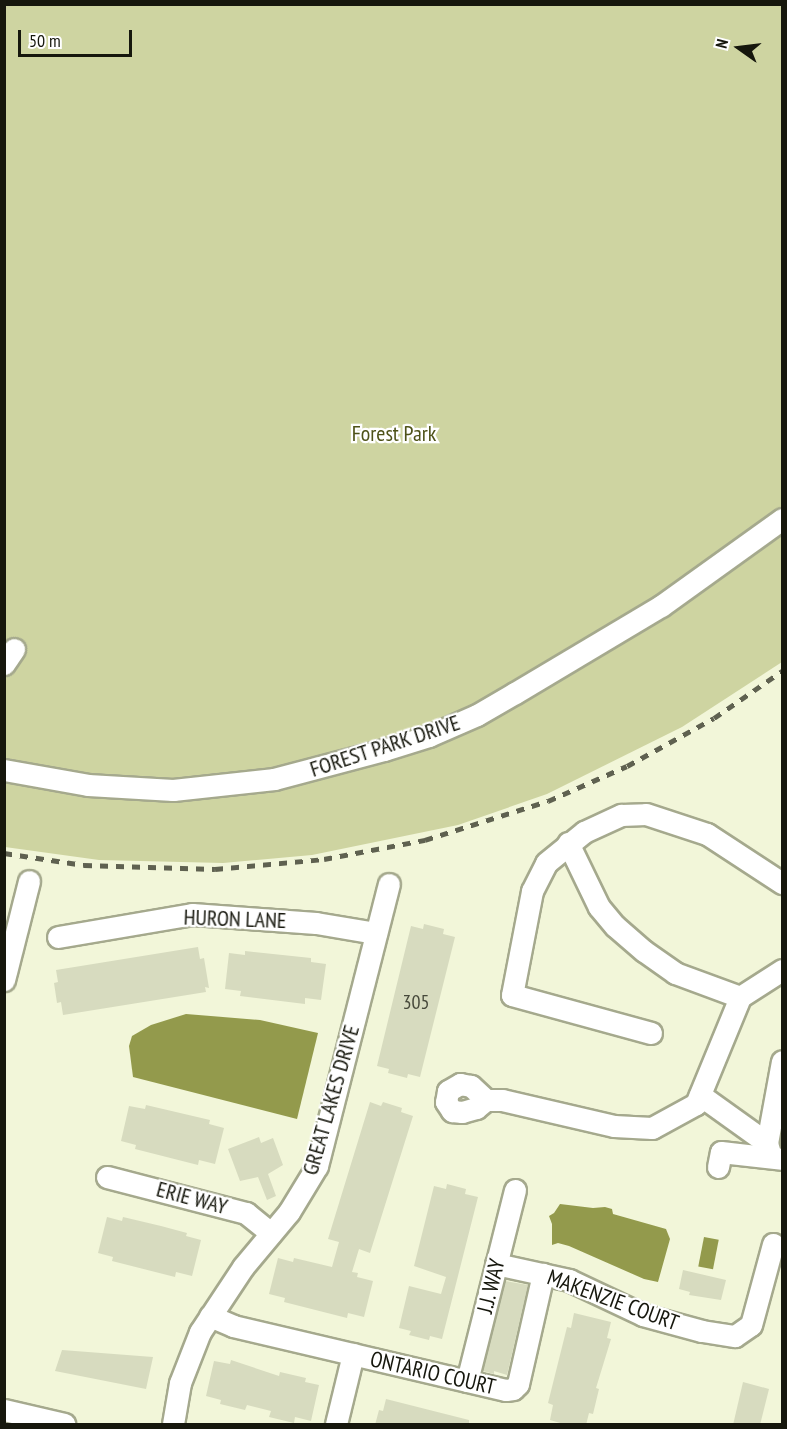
<!DOCTYPE html>
<style>
body{margin:0}
#map{position:relative;width:787px;height:1429px;overflow:hidden;background:#f2f6d9;font-family:"PT Sans Narrow",sans-serif}
div>[style]{position:absolute}
[style*='--x']{left:calc(var(--x)*1px);top:calc(var(--y)*1px);width:calc(var(--w)*1px);rotate:calc(var(--a)*1deg)}
.green>*{inset:0;background:#ced4a1}
.water>*{inset:0;background:#939a4c;transform-origin:0 0}
.building>*{inset:0;background:#d7dbbf}
.roads{filter:drop-shadow(2px 0 #a5a98d) drop-shadow(-2px 0 #a5a98d) drop-shadow(0 2px #a5a98d) drop-shadow(0 -2px #a5a98d)}
.minor>*{height:21px;margin:-10.5px;padding:0 10.5px;transform-origin:10.5px;border-radius:10.5px;background:#fff}
.rail>*{height:4.5px;margin-top:-2.25px;transform-origin:0;background:repeating-linear-gradient(90deg,#5f6150 0 8px,transparent 0 16px)}
span{translate:-50% -50%;white-space:nowrap;text-align:center;line-height:1.15;-webkit-text-stroke:4.5px #fff;paint-order:stroke}
.number-label{font-size:20px;color:#46483a}
.number-label span{-webkit-text-stroke-width:0}
.park-label{font-size:22px;color:#4e5218}
.street-label{font-size:22px;color:#16170d}
.frame{position:absolute;inset:0;border:6px solid #16170d;pointer-events:none}
.north{position:absolute;left:709px;top:18px;width:60px;height:60px;-webkit-text-stroke:4px #fff;paint-order:stroke;rotate:284deg;font-size:16px;font-weight:700;line-height:24px;text-align:center;color:#16170d}
.north::after{content:'';display:block;margin:auto;width:21px;height:27px;background:#16170d;clip-path:polygon(50% 0,100% 100%,50% 72%,0 100%)}
.scale{position:absolute;left:18px;top:30px;width:114px;height:27px;box-sizing:border-box;border:3px solid #16170d;border-top:0;padding-left:8px;font-size:18px;line-height:21px;white-space:nowrap;color:#16170d;-webkit-text-stroke:4px #fff;paint-order:stroke}
</style>
<div id="map">
<div class="green">
<i style="clip-path:polygon(5px 5px,782px 5px,782px 662px,682px 727px,547px 794px,458px 825px,312px 855px,223px 863px,99px 860px,5px 847px)"></i>
</div>
<div class="water">
<i style="clip-path:polygon(186px 1014px,260px 1020px,318px 1033px,297px 1119px,133px 1077px,129px 1046px,132px 1036px,151px 1025px)"></i>
<i style="clip-path:polygon(560px 1204px,593px 1208px,605px 1207px,612px 1209px,613px 1214px,666px 1229px,670px 1239px,658px 1282px,644px 1279px,569px 1246px,558px 1243px,552px 1245px,552px 1224px,549px 1216px,554px 1213px)"></i>
<i style="left:704px;top:1237px;width:15px;height:30px;rotate:11deg"></i>
</div>
<div class="building">
<i style="clip-path:polygon(424px 924px,444px 929px,443px 934px,455px 937px,420px 1077px,408px 1074px,407px 1078px,388px 1073px,389px 1069px,377px 1066px,411px 926px,423px 929px)"></i>
<i style="clip-path:polygon(198px 947px,200px 959px,204px 958px,209px 988px,205px 987px,206px 992px,63px 1015px,61px 1002px,57px 1003px,54px 983px,58px 982px,56px 970px)"></i>
<i style="clip-path:polygon(245px 951px,311px 958px,311px 962px,326px 964px,321px 1000px,305px 998px,305px 1004px,240px 996px,241px 991px,225px 989px,229px 953px,245px 955px)"></i>
<i style="clip-path:polygon(370px 1102px,381px 1106px,383px 1102px,402px 1108px,401px 1112px,413px 1116px,370px 1253px,359px 1249px,352px 1272px,358px 1273px,357px 1277px,373px 1281px,364px 1317px,348px 1313px,347px 1318px,284px 1302px,285px 1298px,269px 1294px,278px 1258px,293px 1262px,294px 1258px,332px 1267px,339px 1242px,328px 1239px)"></i>
<i style="clip-path:polygon(146px 1105px,210px 1120px,209px 1124px,224px 1128px,215px 1164px,199px 1160px,198px 1165px,135px 1149px,136px 1145px,121px 1141px,129px 1106px,145px 1109px)"></i>
<i style="clip-path:polygon(259px 1137px,261px 1143px,273px 1138px,283px 1165px,268px 1174px,276px 1196px,267px 1200px,258px 1177px,240px 1181px,228px 1149px)"></i>
<i style="clip-path:polygon(447px 1184px,466px 1189px,465px 1194px,478px 1197px,442px 1339px,430px 1336px,429px 1340px,409px 1335px,411px 1331px,399px 1328px,409px 1286px,441px 1294px,446px 1277px,414px 1266px,434px 1186px,446px 1189px)"></i>
<i style="clip-path:polygon(107px 1217px,122px 1221px,123px 1217px,161px 1226px,187px 1233px,186px 1236px,201px 1240px,192px 1276px,176px 1272px,175px 1277px,112px 1261px,113px 1257px,98px 1253px)"></i>
<i style="clip-path:polygon(683px 1270px,726px 1280px,721px 1300px,689px 1295px,690px 1292px,679px 1289px)"></i>
<i style="clip-path:polygon(505px 1281px,528px 1285px,507px 1375px,494px 1371px,494px 1374px,483px 1371px)"></i>
<i style="clip-path:polygon(574px 1313px,611px 1322px,607px 1338px,611px 1339px,596px 1388px,599px 1389px,593px 1414px,589px 1413px,586px 1425px,567px 1425px,550px 1420px,553px 1405px,548px 1403px,567px 1327px,571px 1328px)"></i>
<i style="clip-path:polygon(62px 1350px,153px 1357px,146px 1389px,55px 1371px)"></i>
<i style="clip-path:polygon(231px 1360px,279px 1376px,280px 1372px,306px 1378px,305px 1382px,319px 1385px,311px 1421px,295px 1417px,294px 1423px,269px 1417px,271px 1411px,247px 1405px,245px 1410px,220px 1404px,221px 1400px,206px 1396px,214px 1361px,230px 1364px)"></i>
<i style="clip-path:polygon(743px 1382px,769px 1389px,760px 1425px,733px 1425px)"></i>
<i style="clip-path:polygon(386px 1399px,469px 1420px,469px 1425px,375px 1425px,379px 1410px,383px 1411px)"></i>
</div>
<div class="roads">
<div class="minor">
<i style="--x:4;--y:664;--w:18;--a:-56"></i>
<i style="--x:4;--y:770;--w:85;--a:10.1"></i>
<i style="--x:88;--y:785;--w:85;--a:3.4"></i>
<i style="--x:173;--y:790;--w:102;--a:-6.2"></i>
<i style="--x:274;--y:779;--w:114;--a:-14.8"></i>
<i style="--x:384;--y:750;--w:47;--a:-17.3"></i>
<i style="--x:429;--y:736;--w:52;--a:-23.6"></i>
<i style="--x:477;--y:715;--w:44;--a:-30.1"></i>
<i style="--x:515;--y:693;--w:170;--a:-30.8"></i>
<i style="--x:661;--y:606;--w:149;--a:-35.7"></i>
<i style="--x:568;--y:843;--w:71;--a:64.2"></i>
<i style="--x:599;--y:907;--w:25;--a:50"></i>
<i style="--x:615;--y:926;--w:38;--a:41"></i>
<i style="--x:644;--y:951;--w:38;--a:35"></i>
<i style="--x:675;--y:973;--w:69;--a:20.3"></i>
<i style="--x:740;--y:997;--w:50;--a:-32.7"></i>
<i style="--x:58;--y:937;--w:136;--a:-9.7"></i>
<i style="--x:192;--y:914;--w:124;--a:4.2"></i>
<i style="--x:316;--y:923;--w:61;--a:9.5"></i>
<i style="--x:4;--y:980;--w:102;--a:-75.8"></i>
<i style="--x:651;--y:1033;--w:144;--a:-164.7"></i>
<i style="--x:512;--y:995;--w:106;--a:-79.1"></i>
<i style="--x:532;--y:891;--w:31;--a:-63"></i>
<i style="--x:546;--y:863;--w:49;--a:-39.2"></i>
<i style="--x:584;--y:832;--w:41;--a:-24.7"></i>
<i style="--x:621;--y:815;--w:25;--a:-2"></i>
<i style="--x:646;--y:814;--w:64;--a:18.2"></i>
<i style="--x:707;--y:834;--w:90;--a:33.2"></i>
<i style="--x:700;--y:1095;--w:82;--a:35.6"></i>
<i style="--x:486;--y:1100;--w:21;--a:-137"></i>
<i style="--x:471;--y:1086;--w:11;--a:-170"></i>
<i style="--x:460;--y:1084;--w:14;--a:150"></i>
<i style="--x:448;--y:1091;--w:11;--a:100"></i>
<i style="--x:446;--y:1102;--w:11;--a:56"></i>
<i style="--x:452;--y:1111;--w:10;--a:6"></i>
<i style="--x:462;--y:1112;--w:15;--a:-16"></i>
<i style="--x:476;--y:1108;--w:13;--a:-39"></i>
<i style="--x:486;--y:1100;--w:16;--a:0"></i>
<i style="--x:502;--y:1100;--w:115;--a:13.1"></i>
<i style="--x:614;--y:1126;--w:38;--a:3"></i>
<i style="--x:652;--y:1128;--w:50;--a:-28.6"></i>
<i style="--x:696;--y:1104;--w:116;--a:-67.6"></i>
<i style="--x:771;--y:1157;--w:15;--a:-106"></i>
<i style="--x:767;--y:1143;--w:83;--a:-79.6"></i>
<i style="--x:718;--y:1167;--w:15;--a:-79"></i>
<i style="--x:721;--y:1152;--w:61;--a:6.5"></i>
<i style="--x:107;--y:1177;--w:144;--a:14.5"></i>
<i style="--x:246;--y:1213;--w:32;--a:39"></i>
<i style="--x:496;--y:1264;--w:75;--a:12.4"></i>
<i style="--x:569;--y:1280;--w:82;--a:25.3"></i>
<i style="--x:643;--y:1315;--w:61;--a:15.2"></i>
<i style="--x:702;--y:1331;--w:33;--a:9"></i>
<i style="--x:735;--y:1336;--w:19;--a:-35"></i>
<i style="--x:751;--y:1325;--w:84;--a:-74.8"></i>
<i style="--x:210;--y:1316;--w:25;--a:23"></i>
<i style="--x:233;--y:1326;--w:280;--a:13.2"></i>
<i style="--x:506;--y:1390;--w:7;--a:-8"></i>
<i style="--x:513;--y:1389;--w:7;--a:-45"></i>
<i style="--x:518;--y:1384;--w:113;--a:-77.2"></i>
<i style="--x:467;--y:1381;--w:197;--a:-75.9"></i>
<i style="--x:4;--y:1410;--w:62;--a:13.1"></i>
<i style="--x:173;--y:1424;--w:42;--a:-80.3"></i>
<i style="--x:180;--y:1383;--w:55;--a:-68.6"></i>
<i style="--x:200;--y:1332;--w:78;--a:-56.5"></i>
<i style="--x:243;--y:1267;--w:72;--a:-50.1"></i>
<i style="--x:289;--y:1212;--w:54;--a:-58.7"></i>
<i style="--x:317;--y:1166;--w:291;--a:-75.7"></i>
<i style="--x:336;--y:1424;--w:72;--a:-76.3"></i>
</div>
</div>
<div class="rail">
<i style="--x:4;--y:853;--w:81;--a:8.5"></i>
<i style="--x:84;--y:865;--w:131;--a:1.7"></i>
<i style="--x:215;--y:869;--w:109;--a:-5.2"></i>
<i style="--x:324;--y:859;--w:103;--a:-10.7"></i>
<i style="--x:425;--y:840;--w:129;--a:-17.6"></i>
<i style="--x:548;--y:801;--w:86;--a:-23.9"></i>
<i style="--x:627;--y:766;--w:99;--a:-28.9"></i>
<i style="--x:714;--y:718;--w:83;--a:-34.7"></i>
</div>
<div class="number-label">
<span style="left:416px;top:1002px">305</span>
</div>
<div class="park-label">
<span style="left:394px;top:434px">Forest Park</span>
</div>
<div class="street-label">
<span style="left:385px;top:746px;rotate:-18deg">FOREST PARK DRIVE</span>
<span style="left:235px;top:919px;rotate:2deg">HURON LANE</span>
<span style="left:331px;top:1100px;rotate:-74deg">GREAT LAKES DRIVE</span>
<span style="left:192px;top:1198px;rotate:15deg">ERIE WAY</span>
<span style="left:491px;top:1286px;rotate:-76deg">J.J. WAY</span>
<span style="left:613px;top:1300px;rotate:20deg">MAKENZIE COURT</span>
<span style="left:433px;top:1373px;rotate:13deg">ONTARIO COURT</span>
</div>
<div class="frame"></div>
<div class="north">N</div>
<div class="scale">50 m</div>
</div>
